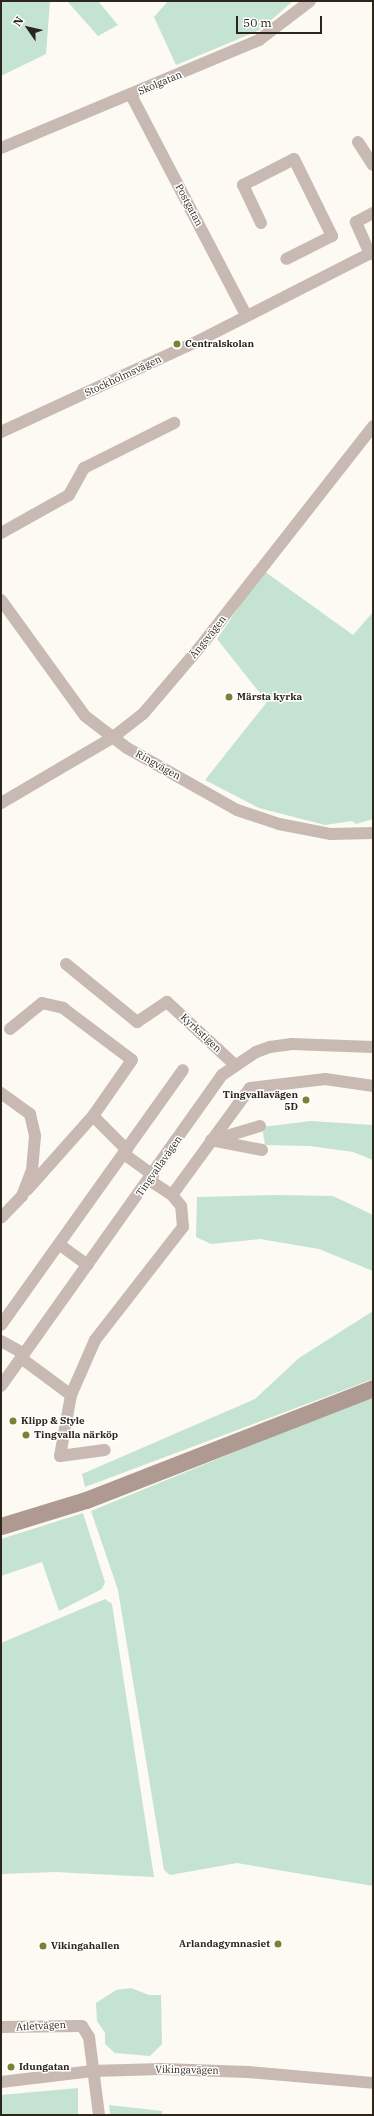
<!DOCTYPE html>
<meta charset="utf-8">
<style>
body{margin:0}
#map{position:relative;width:374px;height:2116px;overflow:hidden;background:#fdf9f3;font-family:"IBM Plex Serif",serif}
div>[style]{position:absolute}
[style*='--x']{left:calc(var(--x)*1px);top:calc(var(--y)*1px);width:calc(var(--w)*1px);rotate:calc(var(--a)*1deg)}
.green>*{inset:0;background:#c4e3d3}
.street>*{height:12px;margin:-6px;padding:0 6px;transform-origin:6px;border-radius:6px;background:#c8b9b3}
.secondary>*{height:17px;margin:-8.5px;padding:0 8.5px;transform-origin:8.5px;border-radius:8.5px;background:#af9a91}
.dots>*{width:11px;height:11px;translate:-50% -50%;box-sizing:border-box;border:2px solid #fff;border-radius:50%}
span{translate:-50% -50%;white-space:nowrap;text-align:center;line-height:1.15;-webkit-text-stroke:3px #fff;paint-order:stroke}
.street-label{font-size:10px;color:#2d261c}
.poi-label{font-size:10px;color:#2d261c;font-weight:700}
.left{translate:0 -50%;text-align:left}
.right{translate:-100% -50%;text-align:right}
.frame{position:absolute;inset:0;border:2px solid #2d261c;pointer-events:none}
.north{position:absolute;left:8px;top:8px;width:40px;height:40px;-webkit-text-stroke:3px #fff;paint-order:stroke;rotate:304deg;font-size:11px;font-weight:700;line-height:16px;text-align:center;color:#2d261c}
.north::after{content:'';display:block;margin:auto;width:14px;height:18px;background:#2d261c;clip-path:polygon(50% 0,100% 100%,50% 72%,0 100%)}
.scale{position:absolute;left:236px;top:16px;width:86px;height:18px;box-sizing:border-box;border:2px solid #2d261c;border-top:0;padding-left:5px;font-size:12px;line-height:14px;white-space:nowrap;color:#2d261c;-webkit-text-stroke:3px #fff;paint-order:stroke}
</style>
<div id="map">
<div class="green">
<i style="clip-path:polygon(1px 1px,98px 1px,118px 25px,98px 36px,67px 1px,50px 1px,46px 54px,1px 76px)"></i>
<i style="clip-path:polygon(168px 1px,293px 1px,260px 30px,176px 65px,154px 17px)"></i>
<i style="clip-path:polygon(264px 571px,353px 635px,373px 612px,373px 819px,356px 824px,352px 821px,325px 825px,259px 808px,205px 780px,267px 702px,217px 639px)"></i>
<i style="clip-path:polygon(311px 1121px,373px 1125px,373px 1160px,353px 1152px,310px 1146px,265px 1145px,262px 1127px)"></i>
<i style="clip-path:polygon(279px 1195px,333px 1196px,373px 1215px,373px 1271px,319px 1249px,260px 1239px,211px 1244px,196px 1237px,197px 1197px)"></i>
<i style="clip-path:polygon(373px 1311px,373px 1379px,85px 1487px,82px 1474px,255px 1399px,299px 1358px)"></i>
<i style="clip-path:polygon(373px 1395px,373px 1886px,237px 1863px,170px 1875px,164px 1870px,118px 1590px,91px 1511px)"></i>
<i style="clip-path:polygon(83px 1513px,105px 1582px,102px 1589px,59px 1611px,42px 1562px,1px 1576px,1px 1539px)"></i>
<i style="clip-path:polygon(105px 1599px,112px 1604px,154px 1877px,55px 1872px,1px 1874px,1px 1643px)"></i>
<i style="clip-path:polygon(131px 1988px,149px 1995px,161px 1995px,162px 2044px,150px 2056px,115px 2053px,105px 2044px,105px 2033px,97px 2021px,96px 2003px,116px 1990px)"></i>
<i style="clip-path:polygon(78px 2088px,78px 2115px,1px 2115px,1px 2095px)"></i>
<i style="clip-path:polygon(109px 2105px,162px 2111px,162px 2115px,110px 2115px)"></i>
</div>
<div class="street">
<i style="--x:131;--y:95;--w:248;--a:62.4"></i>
<i style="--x:358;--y:142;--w:27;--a:57"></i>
<i style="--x:1;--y:148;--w:280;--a:-22.7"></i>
<i style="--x:259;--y:40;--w:64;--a:-37.4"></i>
<i style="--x:261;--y:223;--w:42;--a:-115.3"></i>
<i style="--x:243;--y:185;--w:57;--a:-27"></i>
<i style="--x:294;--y:159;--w:86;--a:63.7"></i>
<i style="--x:332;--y:236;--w:51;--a:153.4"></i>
<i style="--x:370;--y:254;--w:35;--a:-114"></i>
<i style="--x:356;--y:222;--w:19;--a:-28"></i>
<i style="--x:1;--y:432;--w:219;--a:-24.8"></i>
<i style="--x:200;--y:340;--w:194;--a:-27"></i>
<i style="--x:1;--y:533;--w:78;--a:-29.2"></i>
<i style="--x:69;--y:495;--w:31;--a:-61"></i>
<i style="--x:84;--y:468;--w:101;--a:-26.6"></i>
<i style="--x:1;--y:600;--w:143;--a:54.1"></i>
<i style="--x:85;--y:716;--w:53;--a:37.3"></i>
<i style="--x:127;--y:748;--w:126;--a:29.4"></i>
<i style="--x:237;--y:810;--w:44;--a:18.4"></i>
<i style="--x:279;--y:824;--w:53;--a:10.9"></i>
<i style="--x:331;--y:834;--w:42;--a:-1.4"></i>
<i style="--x:1;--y:803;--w:129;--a:-30.4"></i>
<i style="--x:112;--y:738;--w:39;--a:-38"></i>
<i style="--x:143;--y:714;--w:88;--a:-49.6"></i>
<i style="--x:200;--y:647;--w:281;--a:-51.9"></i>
<i style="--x:66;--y:964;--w:92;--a:39.2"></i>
<i style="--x:137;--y:1022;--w:36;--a:-34"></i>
<i style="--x:167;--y:1002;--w:91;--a:42.8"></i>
<i style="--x:10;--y:1029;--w:41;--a:-39.1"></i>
<i style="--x:42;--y:1003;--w:22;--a:13"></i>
<i style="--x:63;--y:1008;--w:86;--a:37"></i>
<i style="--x:132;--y:1060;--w:68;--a:124.9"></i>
<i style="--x:93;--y:1116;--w:48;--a:45"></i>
<i style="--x:1;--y:1093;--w:36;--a:36"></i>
<i style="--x:30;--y:1114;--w:23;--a:77"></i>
<i style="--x:35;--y:1136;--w:34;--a:95"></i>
<i style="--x:32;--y:1170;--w:28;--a:111"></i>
<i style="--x:22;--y:1196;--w:30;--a:134"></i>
<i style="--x:211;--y:1140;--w:52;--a:11.1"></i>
<i style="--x:213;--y:1140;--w:49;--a:-16.6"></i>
<i style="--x:124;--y:1154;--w:36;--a:36"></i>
<i style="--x:27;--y:1190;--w:99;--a:-48.3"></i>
<i style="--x:172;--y:1195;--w:132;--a:-53.9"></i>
<i style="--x:250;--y:1088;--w:76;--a:-6.8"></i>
<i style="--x:325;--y:1079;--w:49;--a:8.3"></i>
<i style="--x:60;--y:1245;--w:34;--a:36"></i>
<i style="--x:1;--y:1325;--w:313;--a:-54.5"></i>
<i style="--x:1;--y:1341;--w:26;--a:29"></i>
<i style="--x:21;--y:1358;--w:62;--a:36.5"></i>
<i style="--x:71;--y:1395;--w:60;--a:-66.4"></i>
<i style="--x:95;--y:1340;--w:143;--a:-52.1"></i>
<i style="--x:183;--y:1227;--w:21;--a:-95"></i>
<i style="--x:181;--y:1206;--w:14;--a:-129"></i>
<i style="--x:172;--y:1195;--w:27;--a:-147"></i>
<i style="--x:1;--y:1386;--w:382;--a:-54.6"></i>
<i style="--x:222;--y:1075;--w:41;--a:-34.1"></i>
<i style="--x:256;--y:1052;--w:15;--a:-20"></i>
<i style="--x:270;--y:1047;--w:22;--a:-8"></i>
<i style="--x:292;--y:1044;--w:81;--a:2.1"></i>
<i style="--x:71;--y:1395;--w:62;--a:100.2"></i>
<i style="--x:60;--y:1456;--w:45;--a:-7.6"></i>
<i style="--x:1;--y:2027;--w:81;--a:-0.7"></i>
<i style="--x:82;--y:2026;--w:13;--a:58"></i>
<i style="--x:89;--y:2037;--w:79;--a:82.7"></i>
<i style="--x:1;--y:2082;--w:92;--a:-6.9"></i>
<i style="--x:92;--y:2071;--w:70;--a:-1.6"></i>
<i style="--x:162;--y:2069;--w:86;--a:2"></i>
<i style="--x:248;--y:2072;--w:125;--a:5"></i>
</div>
<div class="secondary">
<i style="--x:1;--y:1526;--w:89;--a:-17"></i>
<i style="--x:86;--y:1500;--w:308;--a:-21.3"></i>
</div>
<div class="dots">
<i style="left:177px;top:344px;background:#788432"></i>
<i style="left:229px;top:697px;background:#788432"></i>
<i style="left:306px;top:1100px;background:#788432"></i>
<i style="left:13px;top:1421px;background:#788432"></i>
<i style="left:26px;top:1435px;background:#788432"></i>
<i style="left:278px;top:1944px;background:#788432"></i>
<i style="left:43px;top:1946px;background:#788432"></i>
<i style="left:11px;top:2067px;background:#788432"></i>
</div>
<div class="street-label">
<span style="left:160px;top:83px;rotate:-23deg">Skolgatan</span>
<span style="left:189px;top:205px;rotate:62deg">Postgatan</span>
<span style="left:123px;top:376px;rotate:-25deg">Stockholmsvägen</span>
<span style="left:208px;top:637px;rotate:-51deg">Ängsvägen</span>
<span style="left:158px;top:765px;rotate:29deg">Ringvägen</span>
<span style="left:201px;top:1033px;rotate:43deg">Kyrkstigen</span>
<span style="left:159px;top:1166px;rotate:-55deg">Tingvallavägen</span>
<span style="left:41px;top:2026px;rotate:-3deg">Atletvägen</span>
<span style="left:187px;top:2070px;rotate:1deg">Vikingavägen</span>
</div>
<div class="poi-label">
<span class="left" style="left:185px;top:344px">Centralskolan</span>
<span class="left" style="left:237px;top:697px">Märsta kyrka</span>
<span class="right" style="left:298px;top:1100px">Tingvallavägen<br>5D</span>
<span class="left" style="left:21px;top:1421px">Klipp &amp; Style</span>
<span class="left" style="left:34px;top:1435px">Tingvalla närköp</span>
<span class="right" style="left:270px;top:1944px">Arlandagymnasiet</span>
<span class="left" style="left:51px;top:1946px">Vikingahallen</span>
<span class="left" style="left:19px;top:2067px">Idungatan</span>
</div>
<div class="frame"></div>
<div class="north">N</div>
<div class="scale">50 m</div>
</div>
